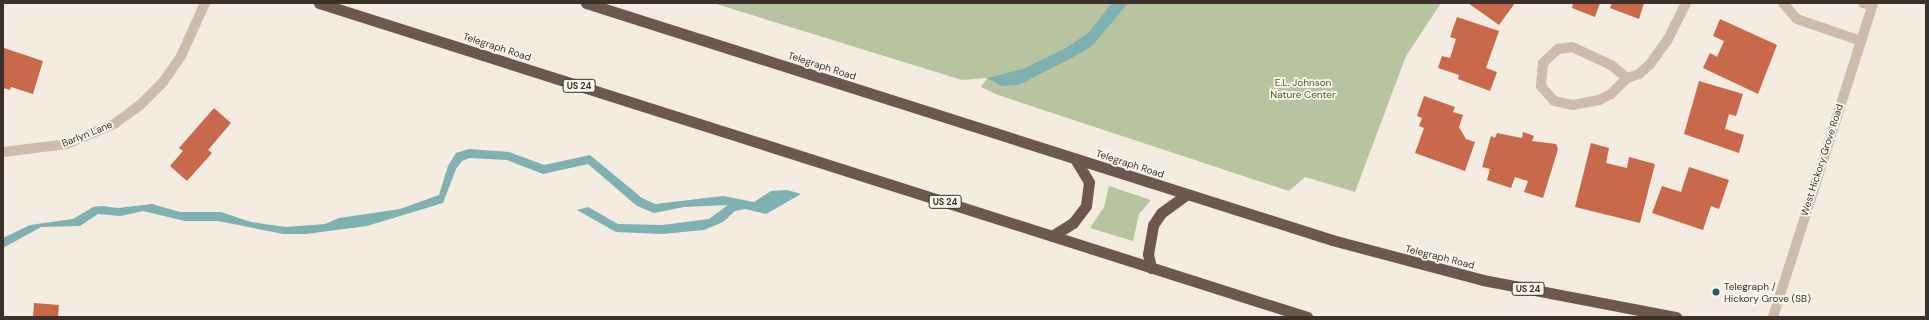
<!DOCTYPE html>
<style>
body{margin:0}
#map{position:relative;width:1929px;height:320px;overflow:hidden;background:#f4ebe1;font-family:"DM Sans",sans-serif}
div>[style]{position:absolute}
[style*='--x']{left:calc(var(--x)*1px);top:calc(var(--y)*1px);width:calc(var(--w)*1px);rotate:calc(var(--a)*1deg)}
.green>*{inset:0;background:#b8c4a0}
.water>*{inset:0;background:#7fb0b2}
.building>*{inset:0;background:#c8694b}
.minor>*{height:10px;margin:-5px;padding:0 5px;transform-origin:5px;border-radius:5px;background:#cdbbac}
.tertiary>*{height:10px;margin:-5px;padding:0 5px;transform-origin:5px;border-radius:5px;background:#cdbbac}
.trunk>*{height:11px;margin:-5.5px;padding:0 5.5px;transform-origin:5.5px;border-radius:5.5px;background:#6c584f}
.dots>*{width:11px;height:11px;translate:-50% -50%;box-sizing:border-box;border:2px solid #fbf5ee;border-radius:50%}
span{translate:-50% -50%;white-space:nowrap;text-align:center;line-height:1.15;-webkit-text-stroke:3.5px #fbf5ee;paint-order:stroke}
.shield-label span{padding:1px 3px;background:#fbf5ee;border:1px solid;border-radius:3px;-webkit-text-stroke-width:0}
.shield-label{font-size:9px;color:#3b302b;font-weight:700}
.street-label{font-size:10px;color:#3b302b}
.park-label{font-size:10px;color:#4a5a2e}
.poi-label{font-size:10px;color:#3b302b}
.left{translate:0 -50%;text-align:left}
.frame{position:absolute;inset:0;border:4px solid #3b302b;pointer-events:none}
</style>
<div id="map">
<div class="green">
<i style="clip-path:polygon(713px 3px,1441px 3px,1406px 56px,1355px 192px,1305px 177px,1289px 191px,998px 95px,981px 87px,987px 78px,962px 80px)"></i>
<i style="clip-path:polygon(1109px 186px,1151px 200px,1139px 214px,1133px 241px,1090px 228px,1104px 207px)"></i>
</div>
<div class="water">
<i style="clip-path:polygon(1112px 3px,1128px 3px,1094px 44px,1083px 52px,1019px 85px,1001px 86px,987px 78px,1023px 69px,1066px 48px,1088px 33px)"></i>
<i style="clip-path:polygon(469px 149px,509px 152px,544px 165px,590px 155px,642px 198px,655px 204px,723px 196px,754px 202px,771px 191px,787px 190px,801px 194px,766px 214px,745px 209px,735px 211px,723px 222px,704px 230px,662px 234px,616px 232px,577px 210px,588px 207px,618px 224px,662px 225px,709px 219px,728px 205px,684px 207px,654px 213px,637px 206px,588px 164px,543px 174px,507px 160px,469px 158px,462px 161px,456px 169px,443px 203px,367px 226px,306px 234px,283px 234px,218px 221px,185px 221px,143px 211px,121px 216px,98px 214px,80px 226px,41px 227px,3px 248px,3px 238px,30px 225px,73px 219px,93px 207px,102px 206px,118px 208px,152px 204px,180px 212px,221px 212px,251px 222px,286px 227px,325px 224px,339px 218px,400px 209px,439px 195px,448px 166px,456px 153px)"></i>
</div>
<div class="building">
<i style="clip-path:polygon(1468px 3px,1515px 3px,1499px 25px)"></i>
<i style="clip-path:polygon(1573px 3px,1600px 3px,1595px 17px,1572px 8px)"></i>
<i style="clip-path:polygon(1612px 3px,1644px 3px,1639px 19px,1610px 8px)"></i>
<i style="clip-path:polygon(1457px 17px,1499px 31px,1486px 68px,1497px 72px,1490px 91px,1458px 79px,1459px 75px,1438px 68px,1442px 56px,1450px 58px,1456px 39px,1450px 37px)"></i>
<i style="clip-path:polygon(1720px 19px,1777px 45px,1758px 94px,1703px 68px,1710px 53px,1717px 57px,1724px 41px,1713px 36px)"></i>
<i style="clip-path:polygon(4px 48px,43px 61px,33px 94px,11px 87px,10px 90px,3px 88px)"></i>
<i style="clip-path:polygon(1699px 81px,1743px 94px,1736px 116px,1729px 114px,1725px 129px,1744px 135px,1739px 153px,1684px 134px)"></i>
<i style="clip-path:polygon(1424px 96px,1455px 107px,1453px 112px,1463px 115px,1459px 127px,1466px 139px,1475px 142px,1465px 171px,1415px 153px,1424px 128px,1419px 126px,1422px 118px,1417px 116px)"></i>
<i style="clip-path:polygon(214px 108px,231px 123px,208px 150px,212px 153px,187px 181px,170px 166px,183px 151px,179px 148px)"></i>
<i style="clip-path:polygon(1523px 132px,1534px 136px,1532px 141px,1556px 144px,1558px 149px,1543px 198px,1524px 192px,1528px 181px,1515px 177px,1511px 188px,1487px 180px,1490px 169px,1482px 167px,1491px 136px,1495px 138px,1497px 133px,1522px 138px)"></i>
<i style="clip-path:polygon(1591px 143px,1609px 148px,1606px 163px,1627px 168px,1629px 157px,1655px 164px,1640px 223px,1575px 207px)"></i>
<i style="clip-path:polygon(1689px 167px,1729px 180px,1719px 209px,1711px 206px,1703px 230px,1652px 213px,1662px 186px,1681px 192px)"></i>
<i style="clip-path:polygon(34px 303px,59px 305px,58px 317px,33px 317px)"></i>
</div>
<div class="minor">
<i style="--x:1783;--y:3;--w:21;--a:49"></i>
<i style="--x:1797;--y:19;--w:68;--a:19"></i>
<i style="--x:1863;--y:3;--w:9;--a:18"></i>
<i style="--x:1572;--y:47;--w:43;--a:24.8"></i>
<i style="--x:1611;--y:65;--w:21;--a:39"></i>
<i style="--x:1627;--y:78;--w:23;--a:135"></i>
<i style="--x:1611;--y:94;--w:13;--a:153"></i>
<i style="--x:1599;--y:100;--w:26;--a:169"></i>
<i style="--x:1573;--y:105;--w:19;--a:-168"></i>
<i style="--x:1554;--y:101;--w:20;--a:-131"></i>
<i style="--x:1541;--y:86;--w:23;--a:-85"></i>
<i style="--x:1543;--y:63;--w:21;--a:-43"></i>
<i style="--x:1558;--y:49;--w:14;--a:-8"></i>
<i style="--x:1627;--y:78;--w:13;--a:-18"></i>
<i style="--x:1639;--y:74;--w:15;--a:-42"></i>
<i style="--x:1650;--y:64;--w:29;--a:-54"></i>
<i style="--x:1667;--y:41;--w:42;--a:-63.4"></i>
<i style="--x:3;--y:152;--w:64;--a:-7.1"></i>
<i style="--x:67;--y:144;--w:51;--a:-23.1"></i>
<i style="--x:114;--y:124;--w:31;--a:-36"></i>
<i style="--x:139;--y:106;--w:34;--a:-45"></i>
<i style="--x:163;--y:82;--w:32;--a:-55"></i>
<i style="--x:181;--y:56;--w:58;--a:-65.6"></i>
</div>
<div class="tertiary">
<i style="--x:1773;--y:317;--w:330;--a:-72.3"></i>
</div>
<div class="trunk">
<i style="--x:319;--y:3;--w:1037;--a:17.63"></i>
<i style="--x:586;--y:3;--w:783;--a:17.62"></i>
<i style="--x:1332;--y:240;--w:156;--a:14.8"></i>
<i style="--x:1483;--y:280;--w:197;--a:10.9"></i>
<i style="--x:1052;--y:236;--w:25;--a:-32"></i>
<i style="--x:1073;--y:223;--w:21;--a:-53"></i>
<i style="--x:1086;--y:206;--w:24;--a:-83"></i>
<i style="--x:1089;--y:182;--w:27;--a:-121"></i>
<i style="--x:1151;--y:268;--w:14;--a:-102"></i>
<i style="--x:1148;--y:254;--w:29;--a:-80"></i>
<i style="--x:1153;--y:225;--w:14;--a:-56"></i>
<i style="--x:1161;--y:213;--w:32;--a:-36"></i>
</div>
<div class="dots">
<i style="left:1716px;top:292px;background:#1f5a5e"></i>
</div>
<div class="shield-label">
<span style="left:579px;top:86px">US 24</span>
<span style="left:945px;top:202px">US 24</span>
<span style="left:1528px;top:289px">US 24</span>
</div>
<div class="street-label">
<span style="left:497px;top:47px;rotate:18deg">Telegraph Road</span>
<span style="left:822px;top:66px;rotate:18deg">Telegraph Road</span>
<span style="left:87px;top:134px;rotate:-22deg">Barlyn Lane</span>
<span style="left:1822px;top:160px;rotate:-72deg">West Hickory Grove Road</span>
<span style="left:1130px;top:164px;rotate:18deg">Telegraph Road</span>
<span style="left:1440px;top:257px;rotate:14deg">Telegraph Road</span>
</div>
<div class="park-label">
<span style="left:1303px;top:88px">E.L. Johnson<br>Nature Center</span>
</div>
<div class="poi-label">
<span class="left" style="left:1724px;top:292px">Telegraph /<br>Hickory Grove (SB)</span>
</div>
<div class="frame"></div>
</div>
